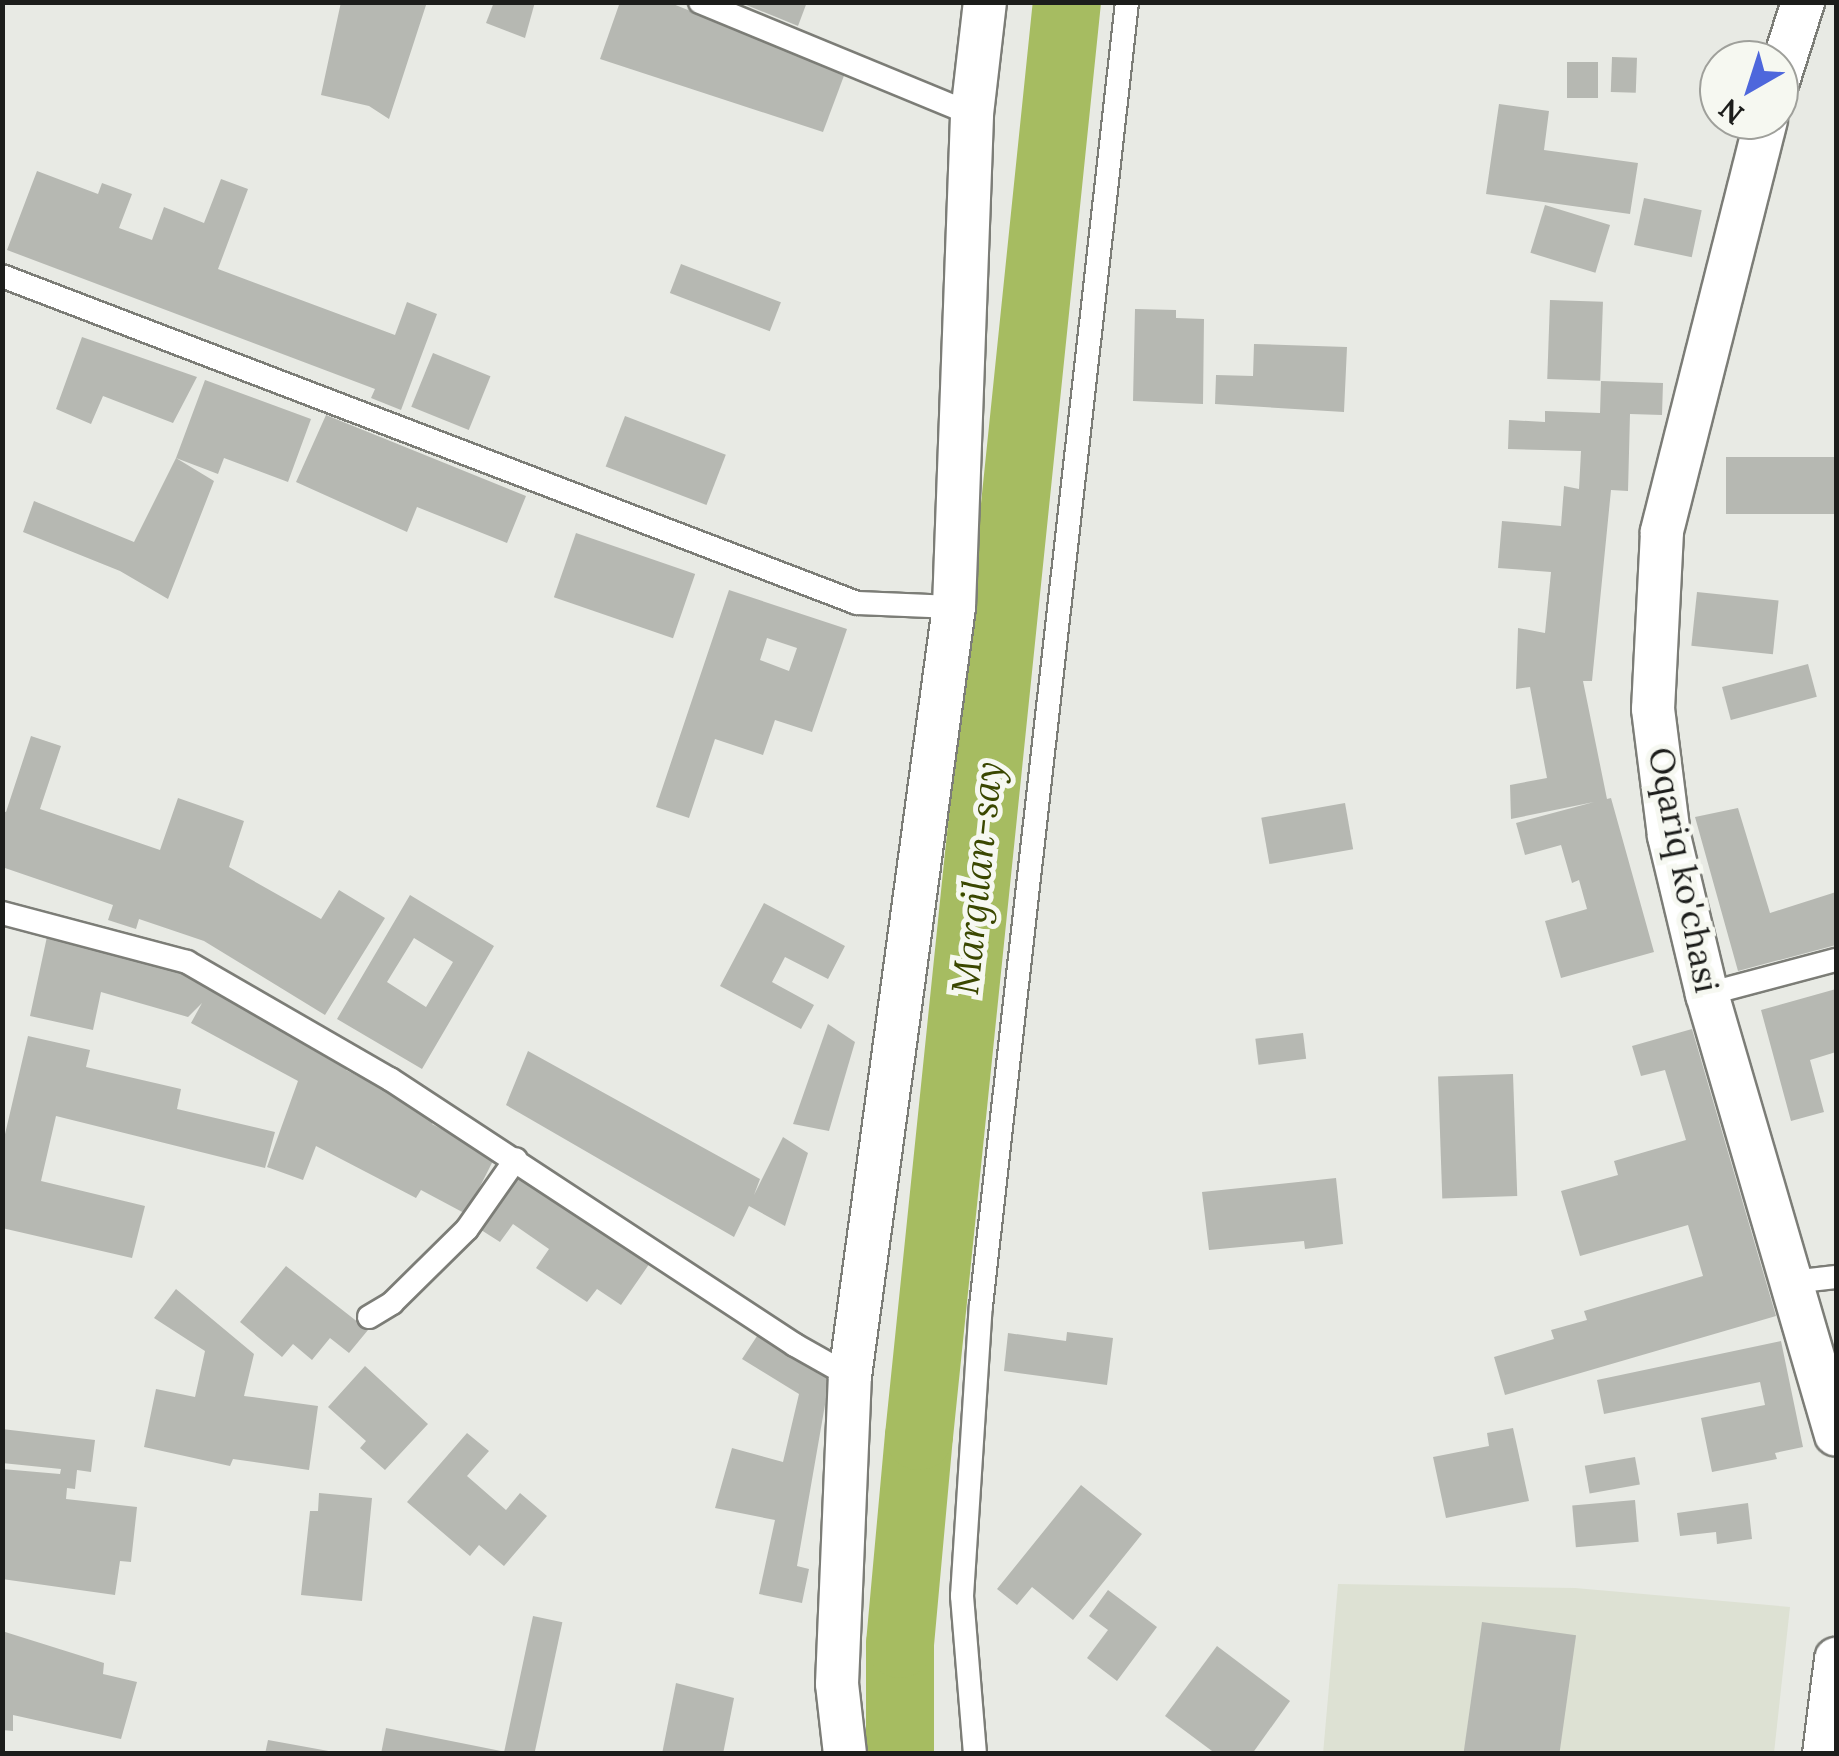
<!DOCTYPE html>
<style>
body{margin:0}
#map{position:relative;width:1839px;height:1756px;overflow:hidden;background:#e8eae4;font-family:Lora,serif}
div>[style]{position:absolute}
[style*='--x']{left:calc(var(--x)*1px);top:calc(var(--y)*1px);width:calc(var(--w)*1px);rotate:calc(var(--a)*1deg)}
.built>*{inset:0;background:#dde1d3}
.river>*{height:68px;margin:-34px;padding:0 34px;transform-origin:34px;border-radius:34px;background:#a6bc61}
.building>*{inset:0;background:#b6b8b2;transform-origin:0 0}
.roads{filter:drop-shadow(2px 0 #7c7d77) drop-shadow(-2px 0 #7c7d77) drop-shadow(0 2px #7c7d77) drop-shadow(0 -2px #7c7d77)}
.service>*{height:22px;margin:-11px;padding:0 11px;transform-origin:11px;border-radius:11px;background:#fff}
.minor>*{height:42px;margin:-21px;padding:0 21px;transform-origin:21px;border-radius:21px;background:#fff}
span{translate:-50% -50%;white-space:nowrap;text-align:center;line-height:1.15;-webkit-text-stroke:10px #f6f8f1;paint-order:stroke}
.street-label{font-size:35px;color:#1c1d1b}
.water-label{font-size:38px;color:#3a4700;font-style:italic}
.frame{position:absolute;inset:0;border:5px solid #1c1d1b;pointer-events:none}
.north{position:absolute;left:1699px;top:40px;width:100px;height:100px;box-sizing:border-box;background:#f6f8f1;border:2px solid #9fa09b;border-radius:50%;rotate:219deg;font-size:28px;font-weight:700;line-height:40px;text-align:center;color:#1c1d1b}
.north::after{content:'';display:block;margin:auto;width:35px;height:45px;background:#4e67dc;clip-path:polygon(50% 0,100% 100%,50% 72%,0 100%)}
</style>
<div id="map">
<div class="built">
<i style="clip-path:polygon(1338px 1584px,1575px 1588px,1790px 1607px,1774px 1753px,1323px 1754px)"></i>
</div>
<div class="river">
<i style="--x:900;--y:1754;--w:110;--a:-90"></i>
<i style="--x:900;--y:1644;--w:209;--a:-84.8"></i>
<i style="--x:919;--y:1436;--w:1442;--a:-84.11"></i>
</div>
<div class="building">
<i style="clip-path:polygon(341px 2px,427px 2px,389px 119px,369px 106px,321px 95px)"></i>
<i style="clip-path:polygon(494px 2px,535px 2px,525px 38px,486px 23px)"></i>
<i style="clip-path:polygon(620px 2px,668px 2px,845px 73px,823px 132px,600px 59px)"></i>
<i style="clip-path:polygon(739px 2px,807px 2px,798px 26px)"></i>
<i style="left:1612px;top:57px;width:25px;height:35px;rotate:2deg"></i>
<i style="left:1567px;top:62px;width:31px;height:36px"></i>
<i style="clip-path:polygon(1499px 104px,1549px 111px,1544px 150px,1638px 163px,1630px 214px,1486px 194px)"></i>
<i style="clip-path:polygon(37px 171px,98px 194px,102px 183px,132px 194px,119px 228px,152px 240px,164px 207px,204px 223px,221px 179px,248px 189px,218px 269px,395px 335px,407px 302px,437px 314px,401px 410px,371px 398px,375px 389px,7px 250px)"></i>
<i style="left:1644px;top:198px;width:59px;height:48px;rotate:12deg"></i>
<i style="left:1545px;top:205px;width:68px;height:50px;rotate:17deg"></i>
<i style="left:681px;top:264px;width:107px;height:31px;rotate:21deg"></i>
<i style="left:1550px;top:300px;width:53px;height:79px;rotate:2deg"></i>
<i style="clip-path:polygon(1135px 309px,1176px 310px,1176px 318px,1204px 319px,1203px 404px,1133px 401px)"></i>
<i style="clip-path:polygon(82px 337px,197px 377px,173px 423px,103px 396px,91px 424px,56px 409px)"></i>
<i style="clip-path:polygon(1254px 344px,1347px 347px,1344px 412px,1215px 404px,1216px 375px,1253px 376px)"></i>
<i style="left:433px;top:353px;width:62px;height:58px;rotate:22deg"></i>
<i style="clip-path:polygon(205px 380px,311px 419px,288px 482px,224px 458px,218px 474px,176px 458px,214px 481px,168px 599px,120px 571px,23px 532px,34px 501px,134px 542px,176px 458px)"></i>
<i style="clip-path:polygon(1601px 381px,1663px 383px,1662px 415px,1630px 414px,1628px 491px,1611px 490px,1592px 681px,1583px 681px,1607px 799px,1611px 798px,1654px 952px,1561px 978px,1545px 921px,1587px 909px,1579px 880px,1572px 883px,1561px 845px,1525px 855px,1516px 823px,1594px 802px,1511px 819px,1510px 785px,1547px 778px,1530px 687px,1516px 689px,1518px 628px,1545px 633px,1551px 572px,1498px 568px,1502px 521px,1561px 526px,1564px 486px,1579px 489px,1581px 451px,1508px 449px,1509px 420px,1545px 422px,1545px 411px,1600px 413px)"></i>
<i style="clip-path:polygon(326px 415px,526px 496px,507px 543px,417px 507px,407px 532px,296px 482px)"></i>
<i style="left:625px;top:416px;width:108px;height:54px;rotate:21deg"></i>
<i style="left:1836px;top:457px;width:57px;height:110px;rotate:90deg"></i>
<i style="left:576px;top:533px;width:126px;height:68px;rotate:19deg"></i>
<i style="clip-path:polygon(evenodd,729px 590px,847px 629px,812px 732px,775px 720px,763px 755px,715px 739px,689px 818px,656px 807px,729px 590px,767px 638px,797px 648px,789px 671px,760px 660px,767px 638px)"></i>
<i style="left:1697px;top:592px;width:82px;height:54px;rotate:6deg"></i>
<i style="left:1808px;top:664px;width:34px;height:89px;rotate:75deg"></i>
<i style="clip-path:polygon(31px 736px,61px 746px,40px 809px,160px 850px,178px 798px,244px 821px,229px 867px,321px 919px,339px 890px,385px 918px,325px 1015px,204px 941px,139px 919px,136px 929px,108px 920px,113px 905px,2px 867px,2px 811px,6px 812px)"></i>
<i style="left:1345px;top:803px;width:47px;height:85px;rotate:80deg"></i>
<i style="clip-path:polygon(1738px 808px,1770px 913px,1836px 892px,1836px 945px,1738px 971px,1695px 817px)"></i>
<i style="clip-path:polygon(evenodd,410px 895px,494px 946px,422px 1069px,337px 1019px,410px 895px,414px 938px,453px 962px,426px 1007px,387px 982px,414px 938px)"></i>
<i style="clip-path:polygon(764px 903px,845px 946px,828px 979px,785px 957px,772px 982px,814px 1005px,801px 1029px,720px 986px)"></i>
<i style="clip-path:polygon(48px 932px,185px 971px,350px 1062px,346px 1070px,436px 1117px,432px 1124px,495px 1157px,466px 1214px,421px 1190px,416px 1198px,316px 1146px,303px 1180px,267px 1167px,298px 1081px,191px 1023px,202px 1003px,188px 1017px,101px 992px,93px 1030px,30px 1016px)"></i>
<i style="clip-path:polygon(1836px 989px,1836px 1052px,1810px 1060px,1824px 1112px,1791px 1121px,1761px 1010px)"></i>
<i style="clip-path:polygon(828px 1024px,855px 1042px,829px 1131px,793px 1124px)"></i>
<i style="clip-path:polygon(1692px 1029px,1776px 1316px,1505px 1395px,1494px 1357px,1554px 1339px,1551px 1330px,1587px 1320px,1584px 1311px,1703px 1276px,1688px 1225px,1580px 1256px,1561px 1191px,1618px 1175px,1614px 1161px,1686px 1140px,1665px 1070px,1641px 1076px,1632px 1046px)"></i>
<i style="left:1303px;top:1033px;width:26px;height:48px;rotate:83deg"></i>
<i style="clip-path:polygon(28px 1036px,90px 1050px,86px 1067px,181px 1089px,177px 1109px,275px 1132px,265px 1168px,56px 1116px,41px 1181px,145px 1206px,132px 1258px,2px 1228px,2px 1147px)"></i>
<i style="clip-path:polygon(528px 1051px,760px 1179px,754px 1195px,783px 1137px,808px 1153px,785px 1226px,749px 1206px,734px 1237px,506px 1105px)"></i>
<i style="left:1513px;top:1074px;width:122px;height:75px;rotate:88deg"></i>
<i style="clip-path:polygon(518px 1170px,652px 1260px,621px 1305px,597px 1289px,587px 1302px,536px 1268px,549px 1249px,513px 1224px,500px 1242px,478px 1228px)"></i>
<i style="clip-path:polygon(1336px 1178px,1343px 1244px,1305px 1249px,1304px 1241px,1209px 1250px,1202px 1192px)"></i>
<i style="clip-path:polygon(286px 1266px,368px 1330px,349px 1353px,330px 1338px,312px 1360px,293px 1344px,282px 1357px,240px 1322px)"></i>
<i style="clip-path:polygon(176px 1289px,254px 1354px,244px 1396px,318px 1406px,309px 1470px,233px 1459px,230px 1466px,144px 1447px,156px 1389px,195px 1397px,205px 1351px,154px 1318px)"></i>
<i style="clip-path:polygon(761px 1330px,830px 1376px,797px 1566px,809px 1569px,802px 1603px,759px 1594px,775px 1520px,715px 1508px,732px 1448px,783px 1462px,799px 1394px,742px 1359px)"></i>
<i style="clip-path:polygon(1067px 1332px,1113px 1338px,1107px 1385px,1004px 1371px,1008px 1333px,1066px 1341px)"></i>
<i style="clip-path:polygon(1781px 1341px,1803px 1447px,1775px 1453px,1777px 1459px,1712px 1472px,1701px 1418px,1765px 1405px,1760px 1382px,1604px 1414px,1597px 1380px)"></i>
<i style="clip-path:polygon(365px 1366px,428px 1424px,385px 1470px,360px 1448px,366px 1441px,328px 1407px)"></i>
<i style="clip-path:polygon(1513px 1428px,1529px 1501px,1446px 1518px,1433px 1457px,1489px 1446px,1487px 1433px)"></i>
<i style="clip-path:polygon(2px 1429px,95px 1440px,91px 1472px,77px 1470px,75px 1489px,67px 1488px,66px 1499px,137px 1507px,131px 1562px,120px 1561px,115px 1595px,2px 1579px,2px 1469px,60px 1474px,61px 1469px,2px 1463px)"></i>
<i style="clip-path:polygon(467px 1433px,489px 1451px,467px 1476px,506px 1510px,520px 1493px,547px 1516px,504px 1566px,479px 1545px,470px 1556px,407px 1502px)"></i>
<i style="left:1635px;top:1457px;width:28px;height:51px;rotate:80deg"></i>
<i style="clip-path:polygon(1081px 1485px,1142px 1534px,1073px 1620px,1032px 1587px,1017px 1605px,997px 1589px)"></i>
<i style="clip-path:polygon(319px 1493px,372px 1498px,362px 1601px,301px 1595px,310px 1511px,318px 1511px)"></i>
<i style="left:1635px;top:1500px;width:42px;height:63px;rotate:85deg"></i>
<i style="clip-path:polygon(1748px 1503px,1752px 1539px,1717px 1544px,1716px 1532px,1680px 1536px,1677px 1513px)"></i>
<i style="clip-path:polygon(1108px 1590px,1157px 1627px,1117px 1681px,1087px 1658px,1108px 1630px,1089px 1616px)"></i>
<i style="left:533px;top:1616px;width:30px;height:140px;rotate:12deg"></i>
<i style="left:1482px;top:1622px;width:95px;height:133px;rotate:8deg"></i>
<i style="clip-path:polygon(2px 1631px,104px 1663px,103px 1674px,137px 1682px,121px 1739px,13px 1715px,13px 1731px,2px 1730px)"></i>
<i style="clip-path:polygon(1217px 1646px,1290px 1701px,1252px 1754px,1216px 1754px,1165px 1716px)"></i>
<i style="clip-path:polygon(676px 1683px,734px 1698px,723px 1754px,662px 1754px)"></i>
<i style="clip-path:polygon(386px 1728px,506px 1752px,506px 1754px,381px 1754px)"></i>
<i style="clip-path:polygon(268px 1740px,334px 1752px,334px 1754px,265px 1754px)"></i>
</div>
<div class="roads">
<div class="service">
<i style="--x:700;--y:2;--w:294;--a:22.4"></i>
<i style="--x:2;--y:276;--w:915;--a:20.93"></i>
<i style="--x:857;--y:603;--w:97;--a:2.4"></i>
<i style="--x:2;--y:913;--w:191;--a:14.8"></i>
<i style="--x:187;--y:962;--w:234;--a:30"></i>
<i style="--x:390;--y:1079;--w:485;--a:33.3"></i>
<i style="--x:795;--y:1345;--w:63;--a:29.4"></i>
<i style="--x:1707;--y:994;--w:133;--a:-14.8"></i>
<i style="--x:1792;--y:1282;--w:44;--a:-6.5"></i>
<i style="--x:369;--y:1317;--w:27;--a:-31"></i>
<i style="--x:392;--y:1303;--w:105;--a:-44.6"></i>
<i style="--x:467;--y:1229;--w:85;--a:-55"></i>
<i style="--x:975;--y:1754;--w:159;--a:-94.7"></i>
<i style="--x:962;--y:1596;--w:291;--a:-86.3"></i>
<i style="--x:981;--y:1306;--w:1312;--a:-83.61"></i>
</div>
<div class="minor">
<i style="--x:1779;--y:78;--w:80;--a:-72.5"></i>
<i style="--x:1766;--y:120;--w:425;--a:104.2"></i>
<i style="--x:1662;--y:532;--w:177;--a:92.9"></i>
<i style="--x:1653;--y:709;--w:128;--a:82.8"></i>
<i style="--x:1669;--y:836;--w:163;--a:76.5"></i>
<i style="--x:1707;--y:994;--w:459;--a:73.7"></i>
<i style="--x:845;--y:1754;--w:70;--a:-96.5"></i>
<i style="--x:837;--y:1684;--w:308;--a:-87.6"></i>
<i style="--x:850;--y:1376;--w:776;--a:-82.3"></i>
<i style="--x:954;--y:607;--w:493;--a:-87.9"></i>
<i style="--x:972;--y:114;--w:113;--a:-83.4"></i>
<i style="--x:1824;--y:1754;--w:96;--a:-82.8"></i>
</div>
</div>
<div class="street-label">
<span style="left:1684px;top:870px;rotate:79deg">Oqariq ko'chasi</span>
</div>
<div class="water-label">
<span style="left:977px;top:878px;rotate:-84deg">Margilan-say</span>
</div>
<div class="frame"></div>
<div class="north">N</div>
</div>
